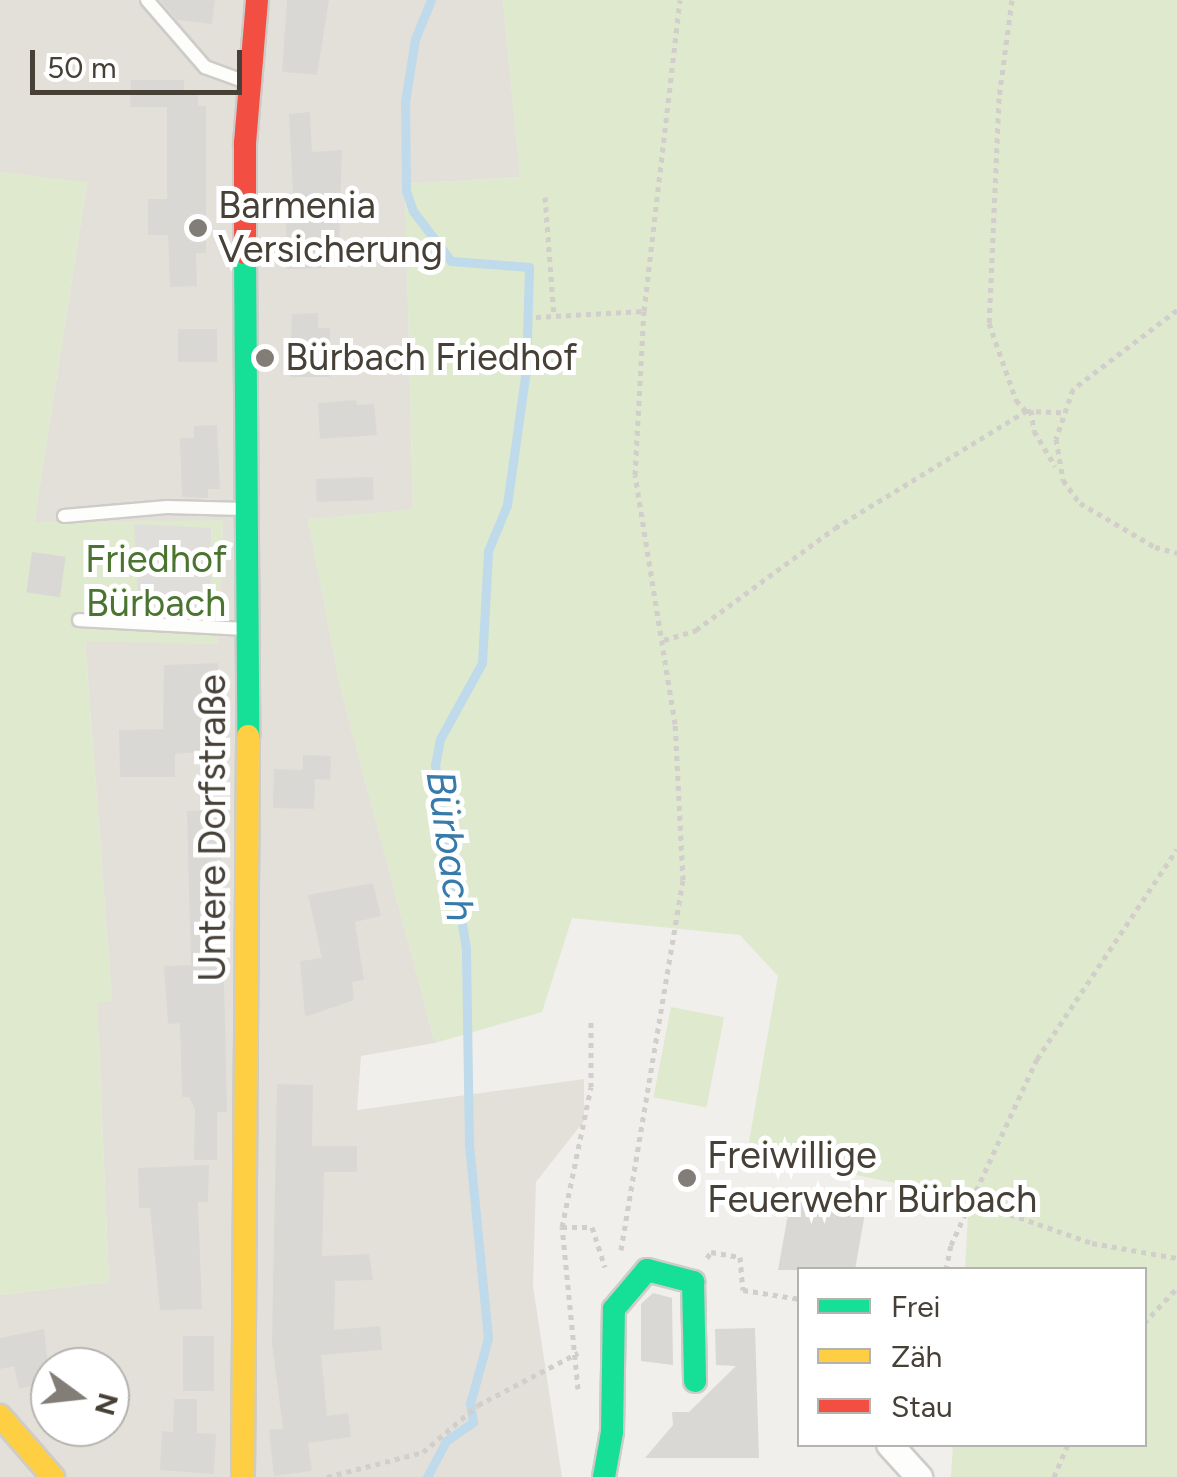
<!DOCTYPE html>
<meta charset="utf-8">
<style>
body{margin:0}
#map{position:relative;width:1177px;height:1477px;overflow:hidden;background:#f0efeb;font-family:Figtree,sans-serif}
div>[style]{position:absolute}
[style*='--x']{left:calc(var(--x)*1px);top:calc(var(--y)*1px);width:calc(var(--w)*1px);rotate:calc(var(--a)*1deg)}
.residential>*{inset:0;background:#e3e0d9}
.green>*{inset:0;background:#dee9cd;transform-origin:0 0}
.parking>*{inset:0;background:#e0dedb}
.stream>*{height:9px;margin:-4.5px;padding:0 4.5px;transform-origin:4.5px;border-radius:4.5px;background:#bedaeb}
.building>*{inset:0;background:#dad8d4;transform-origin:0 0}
.path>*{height:5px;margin-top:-2.5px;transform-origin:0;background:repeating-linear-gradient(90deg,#d1cecb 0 5px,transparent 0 10px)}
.roads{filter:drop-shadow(2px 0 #ceccc8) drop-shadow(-2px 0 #ceccc8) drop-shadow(0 2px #ceccc8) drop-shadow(0 -2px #ceccc8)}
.lane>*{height:12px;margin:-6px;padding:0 6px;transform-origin:6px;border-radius:6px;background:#fdfdfc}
.street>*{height:25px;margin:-12.5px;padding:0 12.5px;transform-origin:12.5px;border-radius:12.5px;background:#fdfdfc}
.fast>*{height:22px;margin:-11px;padding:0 11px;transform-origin:11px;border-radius:11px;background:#16e098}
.slow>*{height:22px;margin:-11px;padding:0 11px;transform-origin:11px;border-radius:11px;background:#ffcf43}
.jam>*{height:22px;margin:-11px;padding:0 11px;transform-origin:11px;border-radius:11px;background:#f24e42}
.dots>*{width:28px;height:28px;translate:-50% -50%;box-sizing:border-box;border:5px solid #fff;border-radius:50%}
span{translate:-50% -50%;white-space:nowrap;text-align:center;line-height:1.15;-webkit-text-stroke:10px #fff;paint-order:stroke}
.poi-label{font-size:38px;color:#464037}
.left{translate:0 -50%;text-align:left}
.park-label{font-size:38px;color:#4a742f}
.street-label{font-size:38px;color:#464037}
.water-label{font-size:40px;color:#387baa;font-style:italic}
.legend{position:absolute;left:797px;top:1267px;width:350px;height:180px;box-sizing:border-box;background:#fff;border:2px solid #b5b3af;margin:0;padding:12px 18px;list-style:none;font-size:30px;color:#464037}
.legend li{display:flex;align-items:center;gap:20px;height:50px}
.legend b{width:50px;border:2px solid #b5b3af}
.north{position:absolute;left:30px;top:1347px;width:100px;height:100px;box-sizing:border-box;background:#fff;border:2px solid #b5b3af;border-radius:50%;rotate:105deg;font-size:28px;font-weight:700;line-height:40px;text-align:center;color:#464037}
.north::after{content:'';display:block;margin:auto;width:35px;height:45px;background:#827d76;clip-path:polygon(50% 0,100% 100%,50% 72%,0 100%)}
.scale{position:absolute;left:30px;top:50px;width:212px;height:45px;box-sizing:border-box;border:5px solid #464037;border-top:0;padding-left:12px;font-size:30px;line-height:35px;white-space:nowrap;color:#464037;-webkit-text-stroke:8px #fff;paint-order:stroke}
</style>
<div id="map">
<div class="residential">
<i style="clip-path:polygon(evenodd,0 0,503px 0,520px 177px,405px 184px,413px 510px,308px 519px,340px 686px,435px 1043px,361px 1056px,357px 1110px,584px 1079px,584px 1121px,536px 1182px,533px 1286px,562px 1477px,0 1477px,0 1295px,109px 1282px,97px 1002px,112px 1000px,85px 640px,218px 644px,223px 521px,34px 522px,87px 183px,0 172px,0 0,50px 1367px,110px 1367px,110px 1427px,50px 1427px,50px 1367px)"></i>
</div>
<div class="green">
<i style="clip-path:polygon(503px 0,1177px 0,1177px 1477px,951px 1477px,953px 1445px,1144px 1444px,1144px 1270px,965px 1269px,969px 1198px,747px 1153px,778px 976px,740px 935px,572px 918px,542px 1012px,435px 1043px,340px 686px,308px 519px,413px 509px,405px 184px,520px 177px)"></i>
<i style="clip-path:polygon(0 172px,87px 182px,34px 522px,223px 520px,218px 644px,85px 641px,112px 1000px,97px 1003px,109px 1282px,0 1295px)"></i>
<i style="left:671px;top:1007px;width:54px;height:92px;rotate:11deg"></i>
</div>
<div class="parking">
<i style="clip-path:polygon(134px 524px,211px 528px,210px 615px,139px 610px)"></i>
</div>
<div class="stream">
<i style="--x:427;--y:1477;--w:41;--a:-62.2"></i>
<i style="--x:446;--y:1441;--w:33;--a:-35"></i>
<i style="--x:473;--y:1422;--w:18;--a:-99"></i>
<i style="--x:470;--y:1404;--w:68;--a:-74.7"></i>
<i style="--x:488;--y:1338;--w:194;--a:-95.6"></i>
<i style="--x:469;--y:1145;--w:197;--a:-90.9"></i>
<i style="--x:466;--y:948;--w:186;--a:-99.6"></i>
<i style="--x:435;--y:765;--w:26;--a:-79"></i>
<i style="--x:440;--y:739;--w:87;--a:-61.1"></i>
<i style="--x:482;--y:663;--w:112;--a:-86.9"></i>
<i style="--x:488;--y:551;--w:50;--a:-67.6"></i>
<i style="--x:507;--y:505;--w:136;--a:-82"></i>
<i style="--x:526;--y:370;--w:103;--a:-88.3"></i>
<i style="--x:529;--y:267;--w:78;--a:-175.6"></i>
<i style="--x:451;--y:261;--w:63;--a:-127.2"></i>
<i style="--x:413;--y:211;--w:21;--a:-109"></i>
<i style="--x:406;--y:191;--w:89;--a:-90.6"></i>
<i style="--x:405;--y:102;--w:64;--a:-81"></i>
<i style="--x:415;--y:39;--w:42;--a:-67.7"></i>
</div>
<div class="building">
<i style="clip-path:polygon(160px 0,215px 0,212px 24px,177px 20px)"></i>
<i style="clip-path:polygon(287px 0,329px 0,317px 75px,282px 72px)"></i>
<i style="clip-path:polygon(131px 80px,184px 80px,184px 92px,198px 91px,198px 106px,206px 106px,206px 253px,196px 253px,197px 286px,170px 287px,168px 235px,148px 235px,148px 199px,167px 199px,167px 107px,130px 107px)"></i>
<i style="clip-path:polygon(310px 112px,312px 152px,342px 150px,339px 242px,327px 242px,327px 268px,286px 269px,286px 213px,294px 213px,289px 114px)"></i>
<i style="clip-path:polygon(318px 313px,318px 328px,330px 328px,330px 377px,290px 377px,292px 314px)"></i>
<i style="left:178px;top:329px;width:39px;height:33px"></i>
<i style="clip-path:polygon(356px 400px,357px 405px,374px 404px,377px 435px,320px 439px,318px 403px)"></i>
<i style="clip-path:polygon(217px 425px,220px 489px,208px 489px,208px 498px,182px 497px,180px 438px,194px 438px,194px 426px)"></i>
<i style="left:373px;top:477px;width:23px;height:57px;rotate:88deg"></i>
<i style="left:32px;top:552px;width:34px;height:41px;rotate:8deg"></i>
<i style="clip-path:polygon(218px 663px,225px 750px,175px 754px,175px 777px,120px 777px,119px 730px,163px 729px,164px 665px)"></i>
<i style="clip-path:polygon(303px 755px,331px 756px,330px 780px,315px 779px,314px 809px,273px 808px,274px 769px,303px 770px)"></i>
<i style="clip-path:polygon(220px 810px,227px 1112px,217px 1112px,217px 1160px,194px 1160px,195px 1109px,189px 1097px,182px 1097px,180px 1023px,168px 1024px,164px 966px,191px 965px,187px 811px)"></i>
<i style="clip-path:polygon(373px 883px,381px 916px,355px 922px,364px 980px,352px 982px,354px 1000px,305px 1017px,300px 961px,322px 958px,308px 895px)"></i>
<i style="clip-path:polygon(277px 1084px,313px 1085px,312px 1146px,357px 1146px,357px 1172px,324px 1172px,322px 1256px,369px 1254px,373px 1280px,335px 1281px,334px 1330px,380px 1326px,382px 1350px,321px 1355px,327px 1416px,348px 1413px,351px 1437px,308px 1443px,312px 1471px,274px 1476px,269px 1430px,283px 1429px,272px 1343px)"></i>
<i style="clip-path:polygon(209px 1165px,208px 1202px,198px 1202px,202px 1309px,160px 1310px,150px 1208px,139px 1208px,138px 1168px)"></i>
<i style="clip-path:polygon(792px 1192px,866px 1207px,855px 1270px,778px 1270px)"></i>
<i style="clip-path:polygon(653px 1293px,672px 1298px,673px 1365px,641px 1361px,641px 1304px)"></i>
<i style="clip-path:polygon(755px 1328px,759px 1458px,645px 1458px,673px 1425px,672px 1412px,689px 1412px,736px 1366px,716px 1365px,715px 1329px)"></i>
<i style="clip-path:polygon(44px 1329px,50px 1382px,19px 1389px,14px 1366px,0 1369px,0 1338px)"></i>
<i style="left:183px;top:1336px;width:31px;height:55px"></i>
<i style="clip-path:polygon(174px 1399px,197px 1399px,197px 1433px,216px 1434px,214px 1474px,160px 1470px,162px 1431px,173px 1432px)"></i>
</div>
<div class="path">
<i style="--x:1012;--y:0;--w:99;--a:97.6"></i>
<i style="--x:999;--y:98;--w:225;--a:92.5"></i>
<i style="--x:989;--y:323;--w:82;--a:70.7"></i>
<i style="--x:1016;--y:400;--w:15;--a:48"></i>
<i style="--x:1026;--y:411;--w:35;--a:2"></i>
<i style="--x:545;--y:197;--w:119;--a:85.7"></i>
<i style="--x:1177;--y:310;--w:131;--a:142.8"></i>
<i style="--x:1073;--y:389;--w:53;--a:108.8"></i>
<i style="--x:1056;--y:439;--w:42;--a:80.3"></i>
<i style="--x:1063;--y:480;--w:29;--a:54"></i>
<i style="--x:1080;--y:503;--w:87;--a:30.4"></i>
<i style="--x:1155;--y:547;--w:23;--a:15"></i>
<i style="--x:536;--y:317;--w:108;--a:-3.2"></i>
<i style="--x:1031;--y:410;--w:21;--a:82"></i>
<i style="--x:1034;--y:431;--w:41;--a:59"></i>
<i style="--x:664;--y:640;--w:34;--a:-17"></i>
<i style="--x:696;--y:630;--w:172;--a:-36.3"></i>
<i style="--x:835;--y:528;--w:224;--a:-31.5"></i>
<i style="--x:972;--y:1201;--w:127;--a:19.3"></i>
<i style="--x:1092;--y:1243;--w:86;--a:10"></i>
<i style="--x:562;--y:1227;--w:30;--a:0"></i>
<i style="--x:592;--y:1227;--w:42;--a:72"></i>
<i style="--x:621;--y:1250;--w:375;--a:-80.5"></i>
<i style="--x:683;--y:880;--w:156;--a:-92.9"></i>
<i style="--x:675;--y:724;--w:252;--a:-99.1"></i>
<i style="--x:635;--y:475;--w:164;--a:-86.9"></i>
<i style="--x:644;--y:311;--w:313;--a:-83.4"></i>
<i style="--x:707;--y:1258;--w:7;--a:-56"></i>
<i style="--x:711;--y:1252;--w:29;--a:10"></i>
<i style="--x:740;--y:1257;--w:33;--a:85"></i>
<i style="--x:743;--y:1290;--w:58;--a:9"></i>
<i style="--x:946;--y:1270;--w:25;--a:-79"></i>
<i style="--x:951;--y:1245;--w:205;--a:-65.2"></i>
<i style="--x:1037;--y:1059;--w:252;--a:-56.3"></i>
<i style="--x:1144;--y:1323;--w:48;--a:-46.7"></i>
<i style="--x:578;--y:1389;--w:163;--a:-95.6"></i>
<i style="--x:562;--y:1227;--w:143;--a:-78.3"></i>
<i style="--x:591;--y:1087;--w:66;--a:-90"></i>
<i style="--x:327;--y:1477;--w:99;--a:-14.6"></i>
<i style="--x:423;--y:1452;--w:72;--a:-40.5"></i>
<i style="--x:478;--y:1405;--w:113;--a:-27.5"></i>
<i style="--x:1054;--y:1477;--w:36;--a:-67"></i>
</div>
<div class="roads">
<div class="lane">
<i style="--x:147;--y:0;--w:89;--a:49.1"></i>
<i style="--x:205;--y:67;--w:44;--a:20.1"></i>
<i style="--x:64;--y:516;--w:103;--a:-5"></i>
<i style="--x:167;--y:507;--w:77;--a:1.5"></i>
<i style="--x:79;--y:620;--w:165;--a:3.1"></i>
</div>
<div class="street">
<i style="--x:889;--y:1444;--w:45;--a:47.7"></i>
</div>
<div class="fast">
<i style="--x:245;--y:253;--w:483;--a:89.6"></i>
<i style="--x:604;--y:1477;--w:46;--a:-79.9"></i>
<i style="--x:612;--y:1432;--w:123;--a:-89.1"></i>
<i style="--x:614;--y:1309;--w:51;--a:-49.8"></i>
<i style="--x:647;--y:1270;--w:48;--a:14.6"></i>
<i style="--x:693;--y:1282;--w:99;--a:88.8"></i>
</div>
<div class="slow">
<i style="--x:0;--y:1416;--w:81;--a:49"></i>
<i style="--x:243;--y:1477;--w:741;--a:-89.61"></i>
</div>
<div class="jam">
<i style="--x:245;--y:253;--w:110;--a:-90"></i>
<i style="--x:245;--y:143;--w:144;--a:-85.2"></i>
</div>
</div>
<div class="dots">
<i style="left:198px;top:228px;background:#827d76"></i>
<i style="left:265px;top:358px;background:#827d76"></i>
<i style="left:687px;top:1178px;background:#827d76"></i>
</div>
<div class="poi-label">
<span class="left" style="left:218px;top:228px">Barmenia<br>Versicherung</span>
<span class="left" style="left:285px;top:358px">Bürbach Friedhof</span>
<span class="left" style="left:707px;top:1178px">Freiwillige<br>Feuerwehr Bürbach</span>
</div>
<div class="park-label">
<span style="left:156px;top:582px">Friedhof<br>Bürbach</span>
</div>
<div class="street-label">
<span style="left:213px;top:828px;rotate:-90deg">Untere Dorfstraße</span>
</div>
<div class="water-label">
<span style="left:451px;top:846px;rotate:82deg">Bürbach</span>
</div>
<ul class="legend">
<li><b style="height:12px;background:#16e098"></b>Frei</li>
<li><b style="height:12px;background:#ffcf43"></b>Zäh</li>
<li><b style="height:12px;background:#f24e42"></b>Stau</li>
</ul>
<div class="north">N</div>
<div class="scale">50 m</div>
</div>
